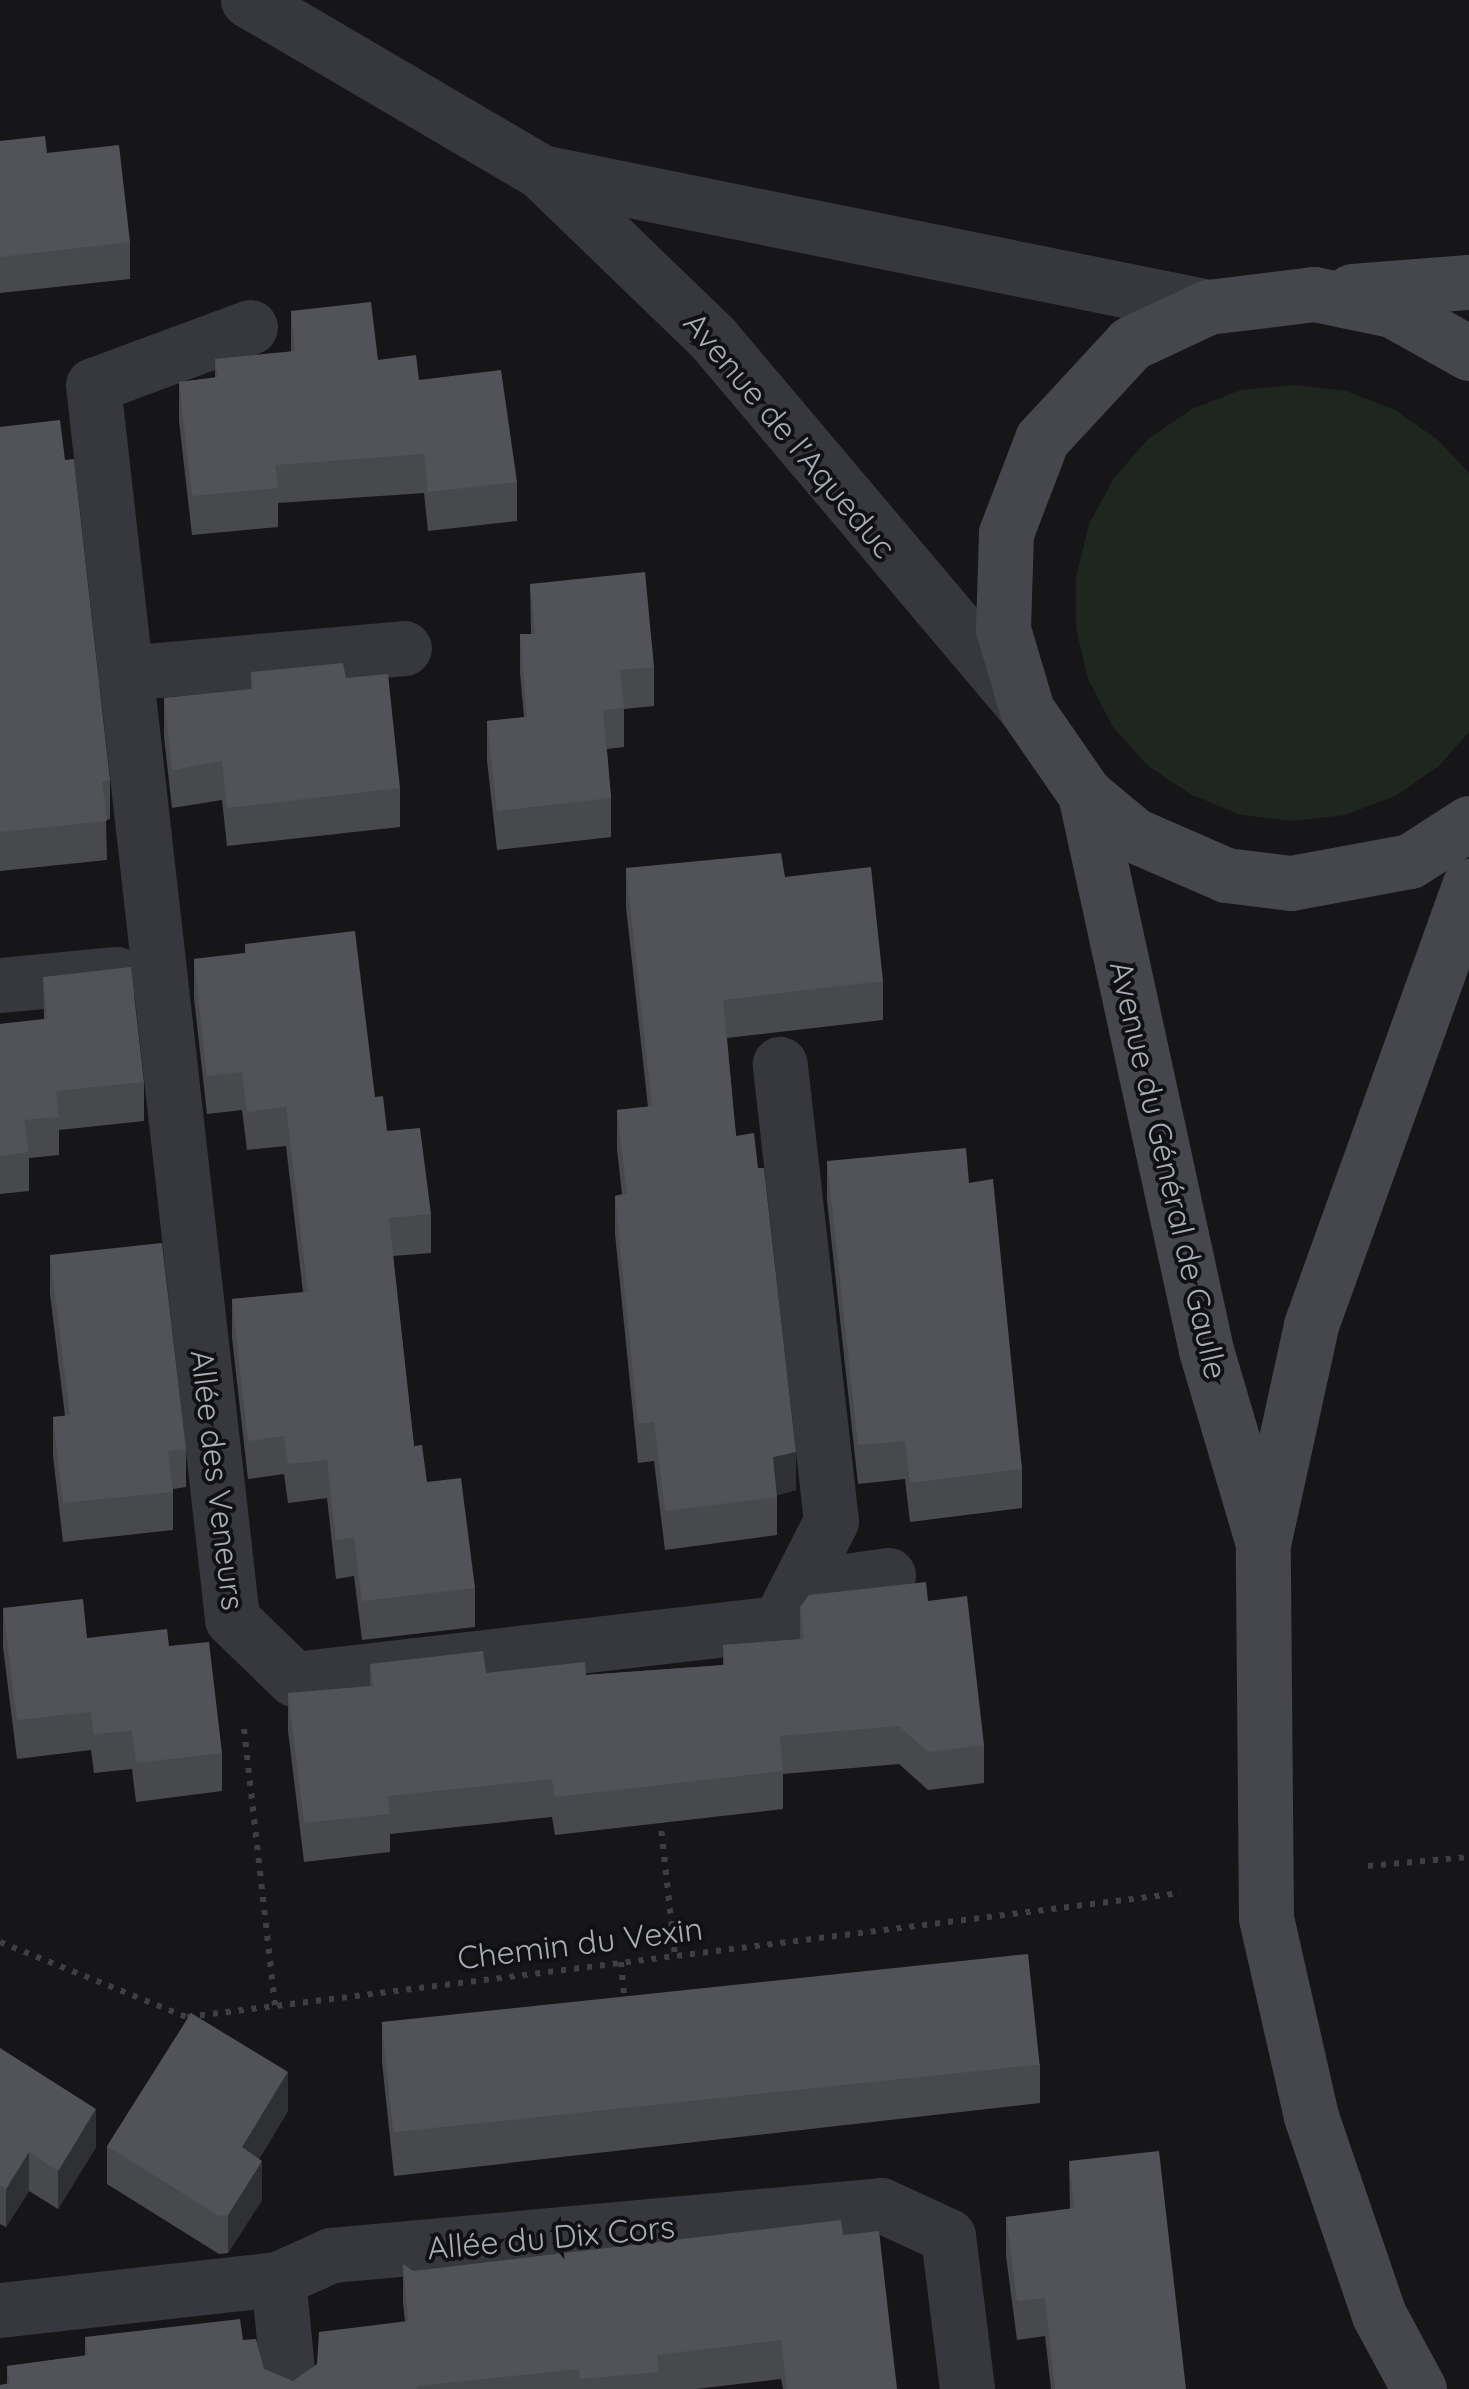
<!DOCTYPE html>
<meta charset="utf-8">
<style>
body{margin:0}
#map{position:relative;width:1469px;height:2389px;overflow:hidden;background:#161618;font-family:Quicksand,sans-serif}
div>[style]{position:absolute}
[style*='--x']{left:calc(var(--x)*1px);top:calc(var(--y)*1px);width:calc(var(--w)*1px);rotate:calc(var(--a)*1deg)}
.green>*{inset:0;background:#1e261f}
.path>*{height:6px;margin-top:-3px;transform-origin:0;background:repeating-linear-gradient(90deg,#3d3f44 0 5px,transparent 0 13px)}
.street>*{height:55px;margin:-27.5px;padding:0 27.5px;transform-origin:27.5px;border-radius:27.5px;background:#37383d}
.secondary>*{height:55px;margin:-27.5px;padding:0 27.5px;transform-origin:27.5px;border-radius:27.5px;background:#45474d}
.wall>*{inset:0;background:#47494d}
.shaded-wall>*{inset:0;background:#2f3033}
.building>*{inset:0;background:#525359;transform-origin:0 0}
span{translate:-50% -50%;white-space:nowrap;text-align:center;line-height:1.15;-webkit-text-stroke:8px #111113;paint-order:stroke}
.street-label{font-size:32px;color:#a8adb8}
</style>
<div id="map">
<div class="green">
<i style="clip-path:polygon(1294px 385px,1346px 391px,1395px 410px,1438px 440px,1469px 473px,1469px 732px,1439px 766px,1395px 796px,1345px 815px,1293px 821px,1241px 815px,1192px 795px,1148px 766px,1113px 727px,1088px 679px,1076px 628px,1076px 577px,1089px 524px,1114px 478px,1148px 439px,1192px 409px,1241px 390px)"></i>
</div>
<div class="path">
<i style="--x:244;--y:1729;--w:279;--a:83.6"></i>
<i style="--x:660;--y:1818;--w:139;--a:83.8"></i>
<i style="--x:1368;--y:1866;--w:101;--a:-5.1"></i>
<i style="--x:0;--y:1942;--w:201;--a:21.9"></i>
<i style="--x:187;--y:2017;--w:1001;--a:-7.12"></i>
<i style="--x:621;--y:1962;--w:44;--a:84.8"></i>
</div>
<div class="street">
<i style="--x:248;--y:0;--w:340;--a:30.4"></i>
<i style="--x:541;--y:172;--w:238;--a:44"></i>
<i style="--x:712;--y:337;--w:488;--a:49.8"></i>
<i style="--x:541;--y:172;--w:681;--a:11.44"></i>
<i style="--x:250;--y:327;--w:167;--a:159.7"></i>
<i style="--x:93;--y:385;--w:1242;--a:83.57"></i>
<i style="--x:232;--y:1619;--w:86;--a:44.1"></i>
<i style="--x:294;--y:1679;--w:488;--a:-6.6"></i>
<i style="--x:779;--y:1623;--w:114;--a:-63"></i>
<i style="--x:831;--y:1521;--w:460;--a:-96.4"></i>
<i style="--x:124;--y:673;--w:281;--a:-5.1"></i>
<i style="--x:0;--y:985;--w:117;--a:-5.4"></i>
<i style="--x:798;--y:1588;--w:91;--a:-8.2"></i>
<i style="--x:278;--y:2279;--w:111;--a:84.3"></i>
<i style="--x:0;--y:2310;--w:280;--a:-6.4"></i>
<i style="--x:278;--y:2279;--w:58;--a:-24.4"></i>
<i style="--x:331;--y:2255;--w:552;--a:-5.19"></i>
<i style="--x:881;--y:2205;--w:74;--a:24.8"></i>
<i style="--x:948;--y:2236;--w:154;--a:82.9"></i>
</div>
<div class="secondary">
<i style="--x:1352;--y:291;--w:117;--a:-4.4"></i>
<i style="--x:1469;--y:353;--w:88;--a:-150.8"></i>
<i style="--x:1392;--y:310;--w:80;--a:-168.4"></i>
<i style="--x:1314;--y:294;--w:107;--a:173"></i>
<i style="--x:1208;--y:307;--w:85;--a:154.9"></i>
<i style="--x:1131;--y:343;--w:131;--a:132.8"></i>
<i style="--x:1042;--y:439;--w:101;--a:111"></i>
<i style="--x:1006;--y:533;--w:96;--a:91.8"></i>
<i style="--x:1003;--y:629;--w:84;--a:73.5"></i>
<i style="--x:1027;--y:710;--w:102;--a:55.4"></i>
<i style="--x:1085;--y:794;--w:64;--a:39.9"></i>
<i style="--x:1134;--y:835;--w:100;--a:23.5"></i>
<i style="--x:1226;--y:875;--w:65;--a:7"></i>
<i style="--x:1291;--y:883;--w:121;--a:-10.5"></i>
<i style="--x:1410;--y:861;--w:70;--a:-32.8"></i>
<i style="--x:1085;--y:794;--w:569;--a:77.72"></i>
<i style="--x:1206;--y:1350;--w:198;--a:73.6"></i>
<i style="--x:1419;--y:2389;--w:84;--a:-118.4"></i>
<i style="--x:1379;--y:2315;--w:210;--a:-108.9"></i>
<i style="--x:1311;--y:2116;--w:203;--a:-102.8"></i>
<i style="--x:1266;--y:1918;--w:374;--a:-90.5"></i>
<i style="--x:1263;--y:1544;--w:224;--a:-77.6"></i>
<i style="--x:1311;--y:1325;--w:467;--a:-70.2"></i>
</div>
<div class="wall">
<i style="clip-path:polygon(0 141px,47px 153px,130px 242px,130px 279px,0 293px)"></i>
<i style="clip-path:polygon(291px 311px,378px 360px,419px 380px,517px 482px,517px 521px,428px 531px,424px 493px,278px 503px,278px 527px,192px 535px,179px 421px,179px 382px,215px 378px,215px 359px,291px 352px)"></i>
<i style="clip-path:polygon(0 427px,110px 780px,110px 819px,106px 820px,107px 860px,0 871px)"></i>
<i style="clip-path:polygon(530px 584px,654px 667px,654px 706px,624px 709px,624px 747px,607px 749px,611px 798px,611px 837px,497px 850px,487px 760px,487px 721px,524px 717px,520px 673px,520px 634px,531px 634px)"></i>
<i style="clip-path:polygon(251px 672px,346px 678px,400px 788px,400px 827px,227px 846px,222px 800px,172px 808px,164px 737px,164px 698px,251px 689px)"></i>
<i style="clip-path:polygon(626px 868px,785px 877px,883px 981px,883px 1020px,727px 1038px,736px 1136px,796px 1490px,777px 1495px,777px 1535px,665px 1550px,654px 1461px,638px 1463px,615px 1234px,615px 1196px,622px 1194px,617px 1149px,617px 1110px,648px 1107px,626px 907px)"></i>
<i style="clip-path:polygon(245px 944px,375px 1097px,387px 1131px,431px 1214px,431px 1253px,393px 1256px,414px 1446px,427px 1482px,475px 1588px,475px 1627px,362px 1640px,354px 1576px,336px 1579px,327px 1498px,288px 1503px,284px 1474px,248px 1479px,232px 1338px,232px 1299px,303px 1292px,286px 1146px,247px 1150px,242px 1110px,207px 1114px,194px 998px,194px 959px,245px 953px)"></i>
<i style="clip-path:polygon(43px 977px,144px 1082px,144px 1121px,59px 1130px,59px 1155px,29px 1158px,29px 1191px,0 1194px,0 1024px,44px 1019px)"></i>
<i style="clip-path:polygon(827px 1161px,969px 1183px,1022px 1469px,1022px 1508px,910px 1522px,905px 1479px,858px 1484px,827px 1200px)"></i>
<i style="clip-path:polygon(50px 1255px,186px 1449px,186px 1487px,173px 1489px,173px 1530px,63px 1542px,53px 1456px,53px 1417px,65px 1416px,50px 1294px)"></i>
<i style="clip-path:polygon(928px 1601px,984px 1745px,984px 1783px,928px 1790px,899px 1764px,783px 1774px,783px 1809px,555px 1835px,552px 1817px,390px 1834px,390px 1852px,304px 1862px,288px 1731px,288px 1693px,370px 1686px,370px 1664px,486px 1673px,586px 1675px,723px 1665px,723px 1645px,800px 1639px,800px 1607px)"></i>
<i style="clip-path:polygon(3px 1608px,87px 1638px,169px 1646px,222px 1753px,222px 1791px,136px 1802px,132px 1769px,94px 1773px,91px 1750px,17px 1759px,3px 1647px)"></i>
<i style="clip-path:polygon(382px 2024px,1040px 2064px,1040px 2103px,394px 2176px,382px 2062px)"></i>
<i style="clip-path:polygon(0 2048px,96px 2147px,58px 2209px,29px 2191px,6px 2227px,0 2224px)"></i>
<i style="clip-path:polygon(288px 2111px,259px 2159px,262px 2200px,228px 2253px,219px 2254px,107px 2184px,107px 2146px)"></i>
<i style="clip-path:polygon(1069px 2161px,1186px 2389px,1051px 2389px,1045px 2336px,1017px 2340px,1006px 2256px,1006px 2217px,1070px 2209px)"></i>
<i style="clip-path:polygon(843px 2235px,897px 2389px,783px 2389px,781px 2379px,696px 2389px,0 2389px,7px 2384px,7px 2366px,85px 2356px,85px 2337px,243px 2340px,264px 2369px,293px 2381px,405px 2322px,403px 2303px,403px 2264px,413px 2271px)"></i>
</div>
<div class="shaded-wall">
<i style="clip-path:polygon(796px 1452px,796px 1490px,773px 1496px,773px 1457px)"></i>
<i style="clip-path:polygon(288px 2072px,288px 2111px,242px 2186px,242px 2147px)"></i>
<i style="clip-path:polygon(96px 2109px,96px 2147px,58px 2209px,58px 2171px)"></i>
<i style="clip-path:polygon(29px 2152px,29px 2191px,6px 2227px,6px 2189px)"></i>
<i style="clip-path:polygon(262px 2161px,262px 2200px,228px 2253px,228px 2215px)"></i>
</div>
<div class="building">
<i style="clip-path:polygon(45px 136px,47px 153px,119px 145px,130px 242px,0 257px,0 141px)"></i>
<i style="clip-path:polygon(371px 302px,378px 360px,416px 355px,419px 380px,501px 370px,517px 482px,428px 492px,424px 454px,275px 465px,278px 488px,192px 496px,179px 382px,218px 377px,215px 359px,295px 351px,291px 311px)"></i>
<i style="clip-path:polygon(60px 420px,65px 460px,74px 459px,110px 780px,102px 782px,107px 821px,0 832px,0 427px)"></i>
<i style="clip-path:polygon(645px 572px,654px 667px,620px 670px,624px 708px,603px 710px,611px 798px,497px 811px,487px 721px,527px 717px,520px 634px,535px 634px,530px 584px)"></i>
<i style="clip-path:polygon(343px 663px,346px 678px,388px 674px,400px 788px,227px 808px,222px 761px,172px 770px,164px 698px,253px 689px,251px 672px)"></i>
<i style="clip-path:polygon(781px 853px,785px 877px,871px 867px,883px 981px,723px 1000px,736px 1136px,754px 1133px,758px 1168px,764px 1168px,796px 1452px,773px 1457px,777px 1497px,665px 1511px,654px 1422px,638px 1424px,615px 1196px,627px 1194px,617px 1110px,652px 1106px,626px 868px)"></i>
<i style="clip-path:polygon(355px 931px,375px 1097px,383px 1096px,387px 1131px,420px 1128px,431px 1214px,389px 1218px,414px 1446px,422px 1445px,427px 1482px,461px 1478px,475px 1588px,362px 1601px,354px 1537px,336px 1540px,327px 1460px,288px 1464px,284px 1436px,248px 1441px,232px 1299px,308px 1292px,286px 1107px,247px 1112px,242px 1072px,207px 1076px,194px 959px,246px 953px,245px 944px)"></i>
<i style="clip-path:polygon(131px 967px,144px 1082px,56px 1091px,59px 1117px,24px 1120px,29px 1152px,0 1156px,0 1024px,47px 1019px,43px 977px)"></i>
<i style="clip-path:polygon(966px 1148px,969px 1183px,993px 1179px,1022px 1469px,910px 1483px,905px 1441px,858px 1445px,827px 1161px)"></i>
<i style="clip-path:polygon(162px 1243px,186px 1449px,168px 1451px,173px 1492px,63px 1503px,53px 1417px,70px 1415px,50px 1255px)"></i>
<i style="clip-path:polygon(926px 1582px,928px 1601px,967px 1596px,984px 1745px,928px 1752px,899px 1726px,780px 1736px,783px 1771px,555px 1797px,552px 1779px,388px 1796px,390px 1814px,304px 1823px,288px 1693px,373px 1686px,370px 1664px,483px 1651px,486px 1673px,585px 1662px,586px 1675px,725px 1665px,723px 1645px,804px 1639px,800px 1607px,809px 1595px)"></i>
<i style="clip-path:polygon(83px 1599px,87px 1638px,167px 1629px,169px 1646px,209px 1642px,222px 1753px,136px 1763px,132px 1731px,94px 1734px,91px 1712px,17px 1720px,3px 1608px)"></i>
<i style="left:1028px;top:1954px;width:111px;height:650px;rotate:84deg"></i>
<i style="clip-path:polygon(191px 2013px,288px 2072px,242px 2147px,262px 2161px,228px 2215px,219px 2216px,107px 2146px)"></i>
<i style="clip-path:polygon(0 2048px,96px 2109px,58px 2171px,29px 2152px,6px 2189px,0 2185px)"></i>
<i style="clip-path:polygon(1159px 2151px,1186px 2389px,1055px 2389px,1045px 2298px,1017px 2301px,1006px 2217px,1074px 2208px,1069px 2161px)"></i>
<i style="clip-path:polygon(841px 2220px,843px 2235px,879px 2231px,897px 2389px,787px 2389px,781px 2340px,657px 2355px,659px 2372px,580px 2379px,579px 2369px,416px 2386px,417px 2389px,0 2389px,0 2385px,10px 2383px,7px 2366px,88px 2355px,85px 2337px,240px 2319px,243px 2340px,256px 2339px,264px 2369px,293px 2381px,317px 2364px,319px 2332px,408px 2321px,403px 2264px,413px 2271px)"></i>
</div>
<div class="street-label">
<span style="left:790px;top:435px;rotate:50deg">Avenue de l'Aqueduc</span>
<span style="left:1169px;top:1170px;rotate:77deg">Avenue du Général de Gaulle</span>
<span style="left:218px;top:1480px;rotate:83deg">Allée des Veneurs</span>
<span style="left:580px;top:1943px;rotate:-7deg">Chemin du Vexin</span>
<span style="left:551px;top:2237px;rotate:-5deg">Allée du Dix Cors</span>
</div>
</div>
